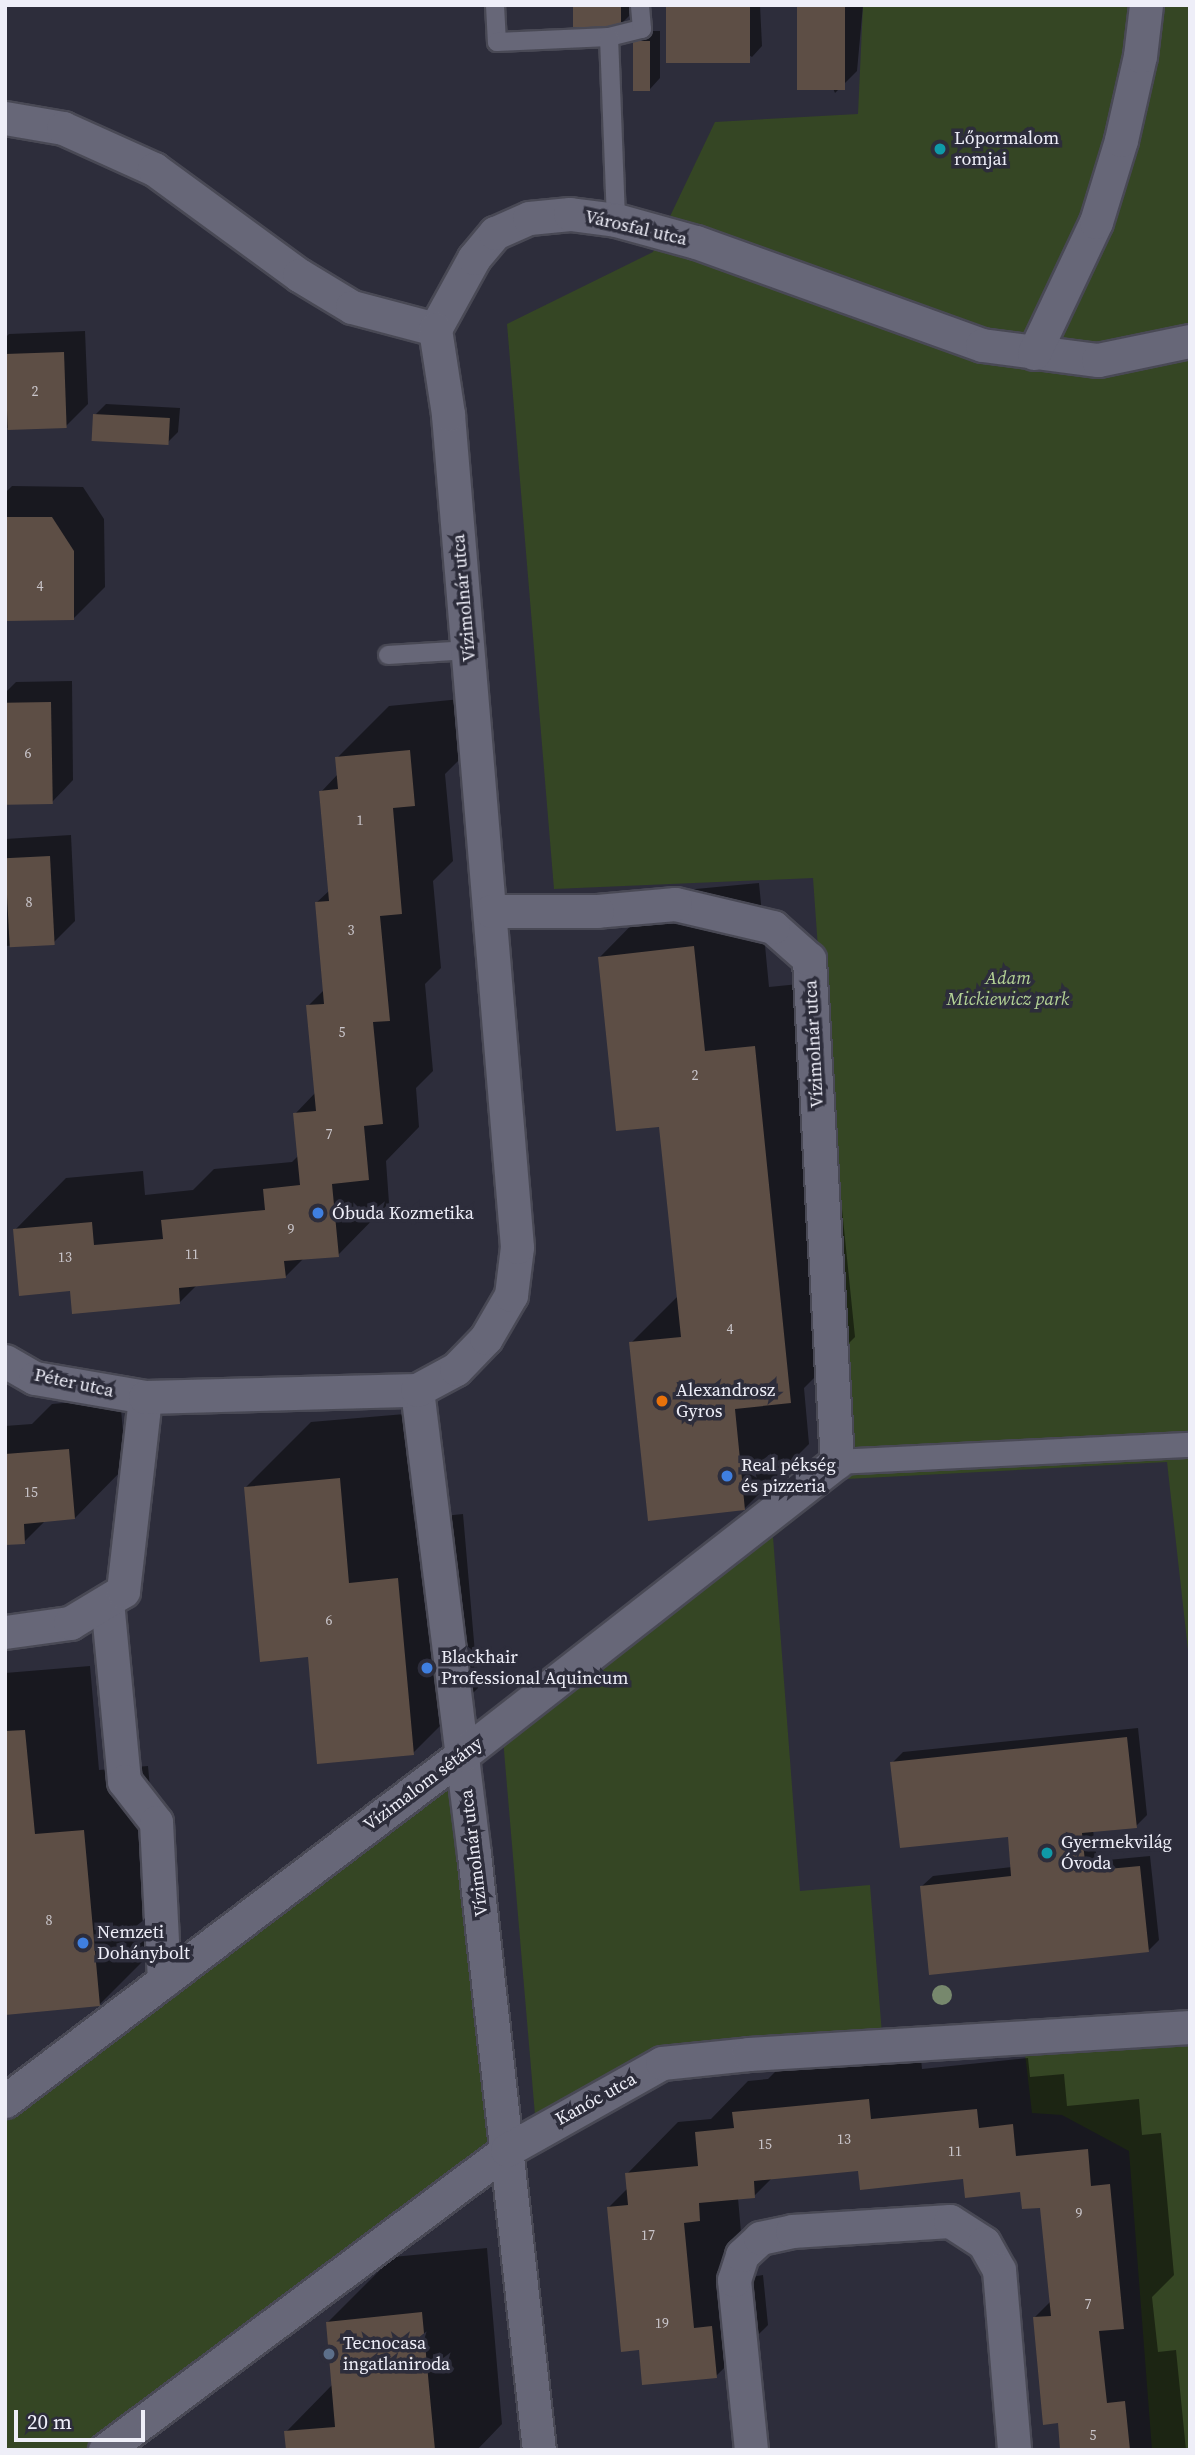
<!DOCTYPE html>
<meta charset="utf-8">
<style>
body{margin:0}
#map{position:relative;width:1195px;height:2455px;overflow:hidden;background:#2d2d3b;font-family:"Source Serif 4",serif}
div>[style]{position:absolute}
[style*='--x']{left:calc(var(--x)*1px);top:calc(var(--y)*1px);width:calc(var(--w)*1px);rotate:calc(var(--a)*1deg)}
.green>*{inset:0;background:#354624}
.shadow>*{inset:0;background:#0007}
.building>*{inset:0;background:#5d4e45;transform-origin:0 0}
.roads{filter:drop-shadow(2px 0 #494955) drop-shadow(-2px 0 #494955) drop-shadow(0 2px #494955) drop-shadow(0 -2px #494955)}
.service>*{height:18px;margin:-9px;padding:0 9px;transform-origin:9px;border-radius:9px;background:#676778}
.pedestrian>*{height:24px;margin:-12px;padding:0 12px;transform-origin:12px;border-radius:12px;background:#676778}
.minor>*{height:33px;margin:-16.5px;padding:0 16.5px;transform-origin:16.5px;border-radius:16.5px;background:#676778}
.trees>*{width:20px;height:20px;margin:-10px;border-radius:50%;background:#77886d}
.dots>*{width:19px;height:19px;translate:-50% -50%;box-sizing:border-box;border:4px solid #2d2d3b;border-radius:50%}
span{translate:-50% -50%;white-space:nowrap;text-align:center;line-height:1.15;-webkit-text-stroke:7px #2d2d3b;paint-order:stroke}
.number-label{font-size:14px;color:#cac6cb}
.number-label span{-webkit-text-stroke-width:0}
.poi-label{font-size:18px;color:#eeeef8}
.left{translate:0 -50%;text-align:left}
.street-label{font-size:18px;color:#eeeef8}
.park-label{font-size:18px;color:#b4d396;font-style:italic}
.frame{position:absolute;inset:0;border:7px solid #eeeef8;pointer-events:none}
.scale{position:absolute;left:14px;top:2410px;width:131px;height:32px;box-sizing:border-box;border:4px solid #eeeef8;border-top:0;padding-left:9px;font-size:21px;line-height:24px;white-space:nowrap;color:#eeeef8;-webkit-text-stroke:5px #2d2d3b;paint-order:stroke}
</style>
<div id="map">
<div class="green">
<i style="clip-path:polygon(863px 5px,1190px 5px,1190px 1668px,1167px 1462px,846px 1479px,773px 1537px,800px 1891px,870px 1885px,882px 2034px,656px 2047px,535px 2115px,503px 1739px,854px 1455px,813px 878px,554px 889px,507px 324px,653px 252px,715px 122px,858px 114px)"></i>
<i style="clip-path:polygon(463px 1754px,507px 2150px,107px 2450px,5px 2450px,5px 2105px)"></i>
<i style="clip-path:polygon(1190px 2027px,1190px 2450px,1152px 2450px,1129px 2151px,1062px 2115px,1032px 2113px,1023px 2037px)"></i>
</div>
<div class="shadow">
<i style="clip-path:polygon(575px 5px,640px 5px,621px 24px)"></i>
<i style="clip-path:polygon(668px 5px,760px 5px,762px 46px,752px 57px)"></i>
<i style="clip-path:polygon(799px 5px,863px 5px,857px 71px,835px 93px)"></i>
<i style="clip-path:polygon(645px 31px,660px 31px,660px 78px,650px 89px,635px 42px)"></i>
<i style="clip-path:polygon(85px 331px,88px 404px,66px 426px,5px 428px,5px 338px,9px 334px)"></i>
<i style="clip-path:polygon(106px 404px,180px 408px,178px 432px,168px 442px,95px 415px)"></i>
<i style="clip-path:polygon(12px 486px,83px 487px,104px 519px,105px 587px,73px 619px,5px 619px,5px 493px)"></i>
<i style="clip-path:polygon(72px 681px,73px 780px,52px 802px,5px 803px,5px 693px,16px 682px)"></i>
<i style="clip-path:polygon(461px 699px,466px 753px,445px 774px,453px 861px,433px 881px,441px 968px,425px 984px,433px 1071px,416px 1088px,419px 1127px,386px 1161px,389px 1203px,338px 1255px,304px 1258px,285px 1277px,197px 1285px,179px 1303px,72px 1289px,15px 1230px,66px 1178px,143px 1171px,145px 1195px,193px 1190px,214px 1169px,292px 1162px,299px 1155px,295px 1114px,316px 1092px,308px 1006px,324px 990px,316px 903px,330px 890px,321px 792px,338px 774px,337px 758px,389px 706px)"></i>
<i style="clip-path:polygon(71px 835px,75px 921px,53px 943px,5px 946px,5px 839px)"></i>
<i style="clip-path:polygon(759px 883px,769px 987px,819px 982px,855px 1337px,804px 1388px,809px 1444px,744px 1509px,631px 1343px,678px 1296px,661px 1125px,600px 957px,664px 892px)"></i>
<i style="clip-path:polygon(120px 1398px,126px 1466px,75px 1518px,46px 1520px,24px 1542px,5px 1544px,5px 1426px,32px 1424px,52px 1404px)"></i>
<i style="clip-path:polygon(405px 1414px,414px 1519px,463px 1514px,478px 1688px,413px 1753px,309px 1655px,246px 1487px,311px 1422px)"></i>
<i style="clip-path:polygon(90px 1666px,99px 1770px,148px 1766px,164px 1940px,99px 2005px,5px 2013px,5px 1673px)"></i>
<i style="clip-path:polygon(1138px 1728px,1147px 1815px,1136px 1826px,1093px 1830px,1097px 1861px,1150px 1856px,1159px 1940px,1148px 1951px,922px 1886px,933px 1876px,1012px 1867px,1009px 1835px,892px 1763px,903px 1752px)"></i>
<i style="clip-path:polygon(920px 2048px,922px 2069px,1028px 2058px,1030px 2077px,1064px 2074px,1067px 2106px,1139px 2099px,1142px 2135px,1161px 2133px,1174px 2275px,1152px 2297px,1158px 2352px,1176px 2350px,1186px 2450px,1062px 2450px,1059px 2421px,1034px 2318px,1051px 2301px,1042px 2206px,1022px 2190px,965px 2178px,860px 2169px,773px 2177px,754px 2196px,738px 2198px,745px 2278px,763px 2275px,768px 2325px,716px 2376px,640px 2348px,609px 2207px,628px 2188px,627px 2174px,678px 2122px,711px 2119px,748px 2081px,768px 2079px,785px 2062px)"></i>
<i style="clip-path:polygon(487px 2248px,502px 2424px,477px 2450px,288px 2450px,286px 2432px,333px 2384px,328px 2322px,393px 2257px)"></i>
</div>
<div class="building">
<i style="left:573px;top:5px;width:48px;height:22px"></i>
<i style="left:666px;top:5px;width:84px;height:58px"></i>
<i style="left:797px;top:5px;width:48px;height:85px"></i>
<i style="left:633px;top:41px;width:17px;height:50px"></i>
<i style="left:64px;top:352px;width:76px;height:59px;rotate:88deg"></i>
<i style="left:93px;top:414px;width:77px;height:27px;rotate:3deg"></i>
<i style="clip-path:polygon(5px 517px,52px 517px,74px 551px,74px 620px,5px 621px)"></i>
<i style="left:51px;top:702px;width:102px;height:46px;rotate:89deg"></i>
<i style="clip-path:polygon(410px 750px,415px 806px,393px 808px,402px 914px,380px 916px,390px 1021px,373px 1022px,383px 1124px,364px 1126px,369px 1180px,332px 1184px,339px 1257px,284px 1261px,286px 1278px,179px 1288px,180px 1304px,72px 1314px,70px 1291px,19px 1296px,13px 1229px,92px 1222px,94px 1245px,163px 1239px,161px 1220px,265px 1210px,263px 1189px,300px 1185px,293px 1113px,316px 1111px,306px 1005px,324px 1004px,315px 902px,329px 901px,319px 791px,338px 789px,335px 757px)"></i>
<i style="left:50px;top:856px;width:89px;height:45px;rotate:87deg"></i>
<i style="clip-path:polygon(694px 946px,705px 1051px,755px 1046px,791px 1403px,735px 1409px,745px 1510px,648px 1521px,629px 1342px,681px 1337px,659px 1127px,616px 1131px,598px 957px)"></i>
<i style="clip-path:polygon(69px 1449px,75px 1519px,24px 1524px,25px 1544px,5px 1545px,5px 1454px)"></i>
<i style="clip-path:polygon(340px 1478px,349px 1583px,398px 1578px,414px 1755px,317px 1764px,308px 1657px,260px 1662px,244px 1487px)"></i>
<i style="clip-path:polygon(25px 1730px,35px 1834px,84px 1830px,100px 2006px,5px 2015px,5px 1731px)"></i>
<i style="clip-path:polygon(1127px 1737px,1137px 1828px,1082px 1833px,1086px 1871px,1140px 1866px,1149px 1952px,929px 1975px,920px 1886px,1011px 1876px,1008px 1837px,900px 1848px,890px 1762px)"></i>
<i style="clip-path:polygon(869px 2099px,871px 2119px,977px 2109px,979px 2128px,1013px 2124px,1016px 2156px,1088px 2149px,1091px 2186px,1110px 2184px,1124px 2329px,1099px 2331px,1107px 2403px,1125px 2401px,1130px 2450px,1060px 2450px,1058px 2423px,1043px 2425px,1033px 2317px,1051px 2316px,1040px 2208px,1022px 2209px,1020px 2192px,965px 2198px,963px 2179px,860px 2190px,858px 2171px,754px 2181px,755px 2198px,699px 2203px,700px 2221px,684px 2223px,694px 2328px,712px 2326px,717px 2378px,642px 2385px,639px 2350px,621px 2352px,607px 2207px,628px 2205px,625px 2173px,698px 2166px,695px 2132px,734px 2128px,732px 2112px)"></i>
<i style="clip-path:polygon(422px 2312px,435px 2450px,286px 2450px,284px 2431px,335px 2427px,326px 2322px)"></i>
</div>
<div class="roads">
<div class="service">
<i style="--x:495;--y:5;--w:37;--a:87"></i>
<i style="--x:497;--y:42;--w:112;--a:-2.6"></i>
<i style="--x:609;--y:37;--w:34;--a:-14"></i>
<i style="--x:642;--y:29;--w:24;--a:-95"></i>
<i style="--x:609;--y:37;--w:183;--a:87.8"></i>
<i style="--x:388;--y:655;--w:81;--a:-3.5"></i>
</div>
<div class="pedestrian">
<i style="--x:837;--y:1462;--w:353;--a:-2.8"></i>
</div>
<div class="minor">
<i style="--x:5;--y:118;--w:59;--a:9.8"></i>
<i style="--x:63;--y:128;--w:100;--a:24.3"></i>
<i style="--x:154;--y:169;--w:180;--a:36.2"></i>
<i style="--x:299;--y:275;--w:62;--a:31.1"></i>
<i style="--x:352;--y:307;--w:86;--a:14.8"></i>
<i style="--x:435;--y:329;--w:81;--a:-61.2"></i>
<i style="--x:474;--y:258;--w:33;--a:-50"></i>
<i style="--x:495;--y:233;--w:37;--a:-24"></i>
<i style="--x:529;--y:218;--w:41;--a:-5.6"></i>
<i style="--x:570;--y:214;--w:46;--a:7.4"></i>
<i style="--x:616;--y:220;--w:83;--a:15.4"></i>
<i style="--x:696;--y:242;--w:304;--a:19.8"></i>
<i style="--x:982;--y:345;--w:117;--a:7.4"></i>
<i style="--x:1098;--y:360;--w:94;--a:-11.7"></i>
<i style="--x:1034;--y:353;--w:145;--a:-64.7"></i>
<i style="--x:1096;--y:222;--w:86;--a:-73"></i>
<i style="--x:1121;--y:140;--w:86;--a:-77.3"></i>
<i style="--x:1140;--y:56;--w:51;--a:-83.3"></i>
<i style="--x:5;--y:1361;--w:34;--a:30"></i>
<i style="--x:35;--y:1378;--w:112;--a:9.8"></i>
<i style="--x:417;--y:1390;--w:467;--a:83"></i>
<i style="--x:474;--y:1854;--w:600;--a:83.78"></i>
<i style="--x:107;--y:1601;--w:181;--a:84.6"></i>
<i style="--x:124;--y:1781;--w:52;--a:52"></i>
<i style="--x:156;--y:1822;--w:159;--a:87.1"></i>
<i style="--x:5;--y:1632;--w:66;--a:-7.9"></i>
<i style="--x:70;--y:1623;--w:62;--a:-31.1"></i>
<i style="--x:123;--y:1591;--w:195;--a:-83.5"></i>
<i style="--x:145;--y:1397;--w:272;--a:-1.5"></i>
<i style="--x:417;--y:1390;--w:44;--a:-28.3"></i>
<i style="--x:456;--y:1369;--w:43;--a:-45.9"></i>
<i style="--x:486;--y:1338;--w:50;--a:-59.8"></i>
<i style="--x:511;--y:1295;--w:48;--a:-82.9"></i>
<i style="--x:517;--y:1247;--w:836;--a:-94.74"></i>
<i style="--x:448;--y:414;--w:86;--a:-98.7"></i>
<i style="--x:5;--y:2101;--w:575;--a:-37.15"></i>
<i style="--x:463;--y:1754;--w:474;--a:-38"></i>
<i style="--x:837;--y:1462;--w:504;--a:-93.19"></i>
<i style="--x:809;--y:959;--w:48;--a:-138.4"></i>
<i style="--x:773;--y:927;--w:101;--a:-166.8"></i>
<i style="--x:675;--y:904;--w:78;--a:174.9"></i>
<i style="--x:597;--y:911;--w:106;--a:180"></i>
<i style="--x:105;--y:2450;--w:502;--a:-36.73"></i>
<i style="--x:507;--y:2150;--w:178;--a:-29.3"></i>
<i style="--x:662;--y:2063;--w:87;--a:-5.9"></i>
<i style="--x:749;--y:2054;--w:442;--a:-3.5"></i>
<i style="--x:751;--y:2450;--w:171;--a:-95.7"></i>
<i style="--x:734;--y:2280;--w:26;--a:-72"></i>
<i style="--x:742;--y:2255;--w:25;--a:-43"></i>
<i style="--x:760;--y:2238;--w:33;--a:-12"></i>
<i style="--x:792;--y:2231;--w:158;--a:-3.6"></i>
<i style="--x:950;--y:2221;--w:40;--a:32.9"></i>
<i style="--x:984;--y:2243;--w:31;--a:61"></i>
<i style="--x:999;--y:2270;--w:181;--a:85.2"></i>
</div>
</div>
<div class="trees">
<i style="left:942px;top:1995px"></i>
</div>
<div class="dots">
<i style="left:940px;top:149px;background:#0f9aa8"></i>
<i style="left:318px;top:1213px;background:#3f7fe0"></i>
<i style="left:662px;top:1401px;background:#e8710a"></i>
<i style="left:727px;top:1476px;background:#3f7fe0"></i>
<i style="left:427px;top:1668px;background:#3f7fe0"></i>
<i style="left:1047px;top:1853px;background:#0f9aa8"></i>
<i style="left:83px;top:1943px;background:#3f7fe0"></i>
<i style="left:329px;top:2354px;background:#5c6f8a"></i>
</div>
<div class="number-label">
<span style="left:35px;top:391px">2</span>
<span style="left:40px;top:586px">4</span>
<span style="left:28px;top:753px">6</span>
<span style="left:360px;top:820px">1</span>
<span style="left:29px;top:902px">8</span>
<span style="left:351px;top:930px">3</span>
<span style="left:342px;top:1032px">5</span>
<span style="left:695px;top:1075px">2</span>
<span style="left:329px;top:1134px">7</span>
<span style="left:291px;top:1229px">9</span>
<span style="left:192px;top:1254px">11</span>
<span style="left:65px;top:1257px">13</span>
<span style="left:730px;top:1329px">4</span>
<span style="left:31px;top:1492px">15</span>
<span style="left:329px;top:1620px">6</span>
<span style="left:49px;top:1920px">8</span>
<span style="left:844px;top:2139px">13</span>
<span style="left:765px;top:2144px">15</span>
<span style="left:955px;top:2151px">11</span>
<span style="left:1079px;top:2213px">9</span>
<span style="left:648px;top:2235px">17</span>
<span style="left:1088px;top:2304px">7</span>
<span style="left:662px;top:2323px">19</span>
<span style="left:1093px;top:2435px">5</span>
</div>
<div class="poi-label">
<span class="left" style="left:954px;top:149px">Lőpormalom<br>romjai</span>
<span class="left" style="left:332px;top:1213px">Óbuda Kozmetika</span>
<span class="left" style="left:676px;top:1401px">Alexandrosz<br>Gyros</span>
<span class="left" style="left:741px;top:1476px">Real pékség<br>és pizzeria</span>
<span class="left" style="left:441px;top:1668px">Blackhair<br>Professional Aquincum</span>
<span class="left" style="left:1061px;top:1853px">Gyermekvilág<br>Óvoda</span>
<span class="left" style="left:97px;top:1943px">Nemzeti<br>Dohánybolt</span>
<span class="left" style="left:343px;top:2354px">Tecnocasa<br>ingatlaniroda</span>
</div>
<div class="street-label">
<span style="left:636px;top:228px;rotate:13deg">Városfal utca</span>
<span style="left:464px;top:598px;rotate:-95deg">Vízimolnár utca</span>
<span style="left:814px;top:1044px;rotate:-93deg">Vízimolnár utca</span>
<span style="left:74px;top:1383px;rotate:12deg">Péter utca</span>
<span style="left:423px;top:1784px;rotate:-37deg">Vízimalom sétány</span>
<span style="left:474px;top:1853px;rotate:-97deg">Vízimolnár utca</span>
<span style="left:596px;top:2099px;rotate:-29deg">Kanóc utca</span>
</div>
<div class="park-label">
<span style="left:1008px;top:989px">Adam<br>Mickiewicz park</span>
</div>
<div class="frame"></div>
<div class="scale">20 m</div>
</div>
